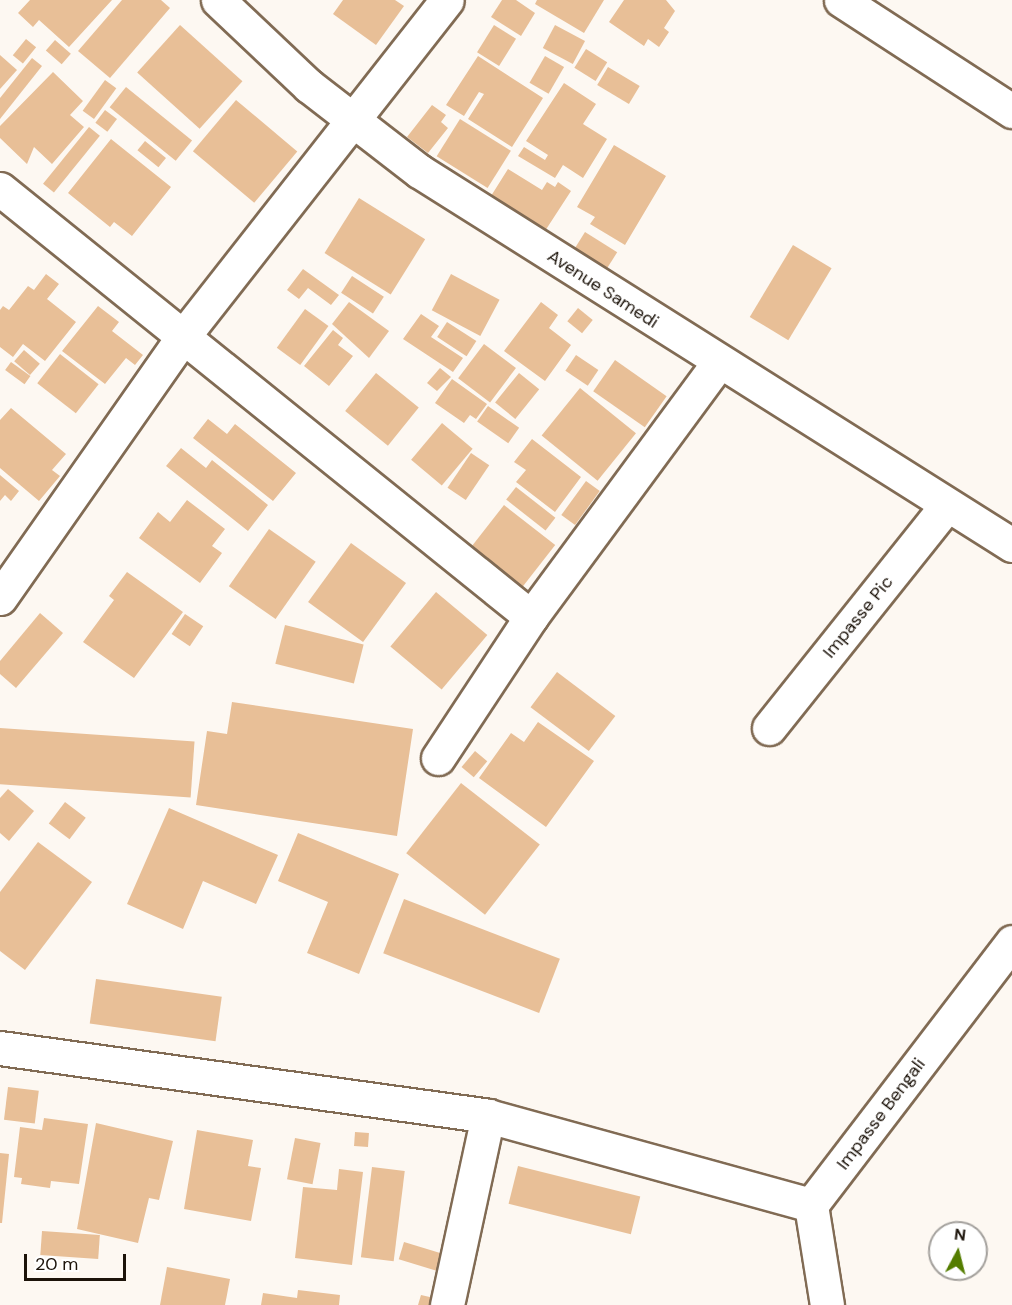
<!DOCTYPE html>
<style>
body{margin:0}
#map{position:relative;width:1012px;height:1305px;overflow:hidden;background:#fdf8f2;font-family:"DM Sans",sans-serif}
div>[style]{position:absolute}
[style*='--x']{left:calc(var(--x)*1px);top:calc(var(--y)*1px);width:calc(var(--w)*1px);rotate:calc(var(--a)*1deg)}
.building>*{inset:0;background:#e8bf97;transform-origin:0 0}
.roads{filter:drop-shadow(2px 0 #816b54) drop-shadow(-2px 0 #816b54) drop-shadow(0 2px #816b54) drop-shadow(0 -2px #816b54)}
.minor>*{height:33px;margin:-16.5px;padding:0 16.5px;transform-origin:16.5px;border-radius:16.5px;background:#fff}
span{translate:-50% -50%;white-space:nowrap;text-align:center;line-height:1.15;-webkit-text-stroke:4.5px #fff;paint-order:stroke}
.street-label{font-size:18px;color:#1c130a}
.north{position:absolute;left:928px;top:1221px;width:60px;height:60px;box-sizing:border-box;background:#fff;border:2px solid #a4a19d;border-radius:50%;rotate:7deg;font-size:16px;font-weight:700;line-height:24px;text-align:center;color:#1c130a}
.north::after{content:'';display:block;margin:auto;width:21px;height:27px;background:#547d00;clip-path:polygon(50% 0,100% 100%,50% 72%,0 100%)}
.scale{position:absolute;left:24px;top:1254px;width:102px;height:27px;box-sizing:border-box;border:3px solid #1c130a;border-top:0;padding-left:8px;font-size:18px;line-height:21px;white-space:nowrap;color:#1c130a;-webkit-text-stroke:4px #fff;paint-order:stroke}
</style>
<div id="map">
<div class="building">
<i style="clip-path:polygon(30px 0,112px 0,69px 47px,39px 20px,33px 27px,18px 13px)"></i>
<i style="clip-path:polygon(122px 0,161px 0,170px 8px,110px 78px,78px 51px)"></i>
<i style="clip-path:polygon(343px 0,395px 0,404px 6px,376px 45px,333px 14px)"></i>
<i style="clip-path:polygon(502px 0,516px 0,535px 13px,521px 36px,491px 17px)"></i>
<i style="clip-path:polygon(537px 0,604px 0,584px 33px,535px 4px)"></i>
<i style="clip-path:polygon(624px 0,666px 0,675px 11px,664px 28px,669px 32px,659px 47px,648px 39px,644px 46px,609px 22px)"></i>
<i style="left:180px;top:25px;width:84px;height:64px;rotate:42deg"></i>
<i style="left:494px;top:25px;width:26px;height:32px;rotate:32deg"></i>
<i style="left:555px;top:25px;width:34px;height:26px;rotate:28deg"></i>
<i style="left:26px;top:39px;width:13px;height:21px;rotate:39deg"></i>
<i style="left:55px;top:40px;width:21px;height:14px;rotate:41deg"></i>
<i style="left:586px;top:49px;width:25px;height:22px;rotate:32deg"></i>
<i style="clip-path:polygon(0 55px,17px 70px,0 89px)"></i>
<i style="clip-path:polygon(478px 56px,543px 98px,512px 147px,468px 119px,484px 94px,479px 92px,464px 116px,446px 105px)"></i>
<i style="left:545px;top:56px;width:22px;height:31px;rotate:30deg"></i>
<i style="clip-path:polygon(32px 58px,42px 66px,0 119px,0 98px)"></i>
<i style="left:608px;top:67px;width:37px;height:21px;rotate:31deg"></i>
<i style="clip-path:polygon(53px 72px,83px 101px,70px 115px,84px 127px,52px 164px,34px 147px,27px 164px,0 138px,0 126px)"></i>
<i style="left:105px;top:80px;width:14px;height:38px;rotate:36deg"></i>
<i style="clip-path:polygon(564px 83px,596px 104px,583px 124px,607px 139px,583px 178px,563px 165px,555px 178px,518px 156px,524px 147px,545px 160px,548px 155px,526px 141px)"></i>
<i style="left:126px;top:87px;width:85px;height:26px;rotate:39deg"></i>
<i style="left:236px;top:100px;width:80px;height:67px;rotate:40deg"></i>
<i style="clip-path:polygon(432px 105px,446px 115px,441px 122px,448px 128px,428px 153px,407px 137px)"></i>
<i style="left:105px;top:110px;width:15px;height:16px;rotate:37deg"></i>
<i style="left:460px;top:119px;width:60px;height:44px;rotate:32deg"></i>
<i style="left:89px;top:127px;width:14px;height:73px;rotate:39deg"></i>
<i style="clip-path:polygon(111px 139px,171px 187px,132px 236px,114px 222px,110px 227px,68px 193px)"></i>
<i style="left:145px;top:141px;width:27px;height:12px;rotate:39deg"></i>
<i style="clip-path:polygon(614px 145px,666px 176px,625px 245px,590px 224px,595px 217px,577px 207px)"></i>
<i style="clip-path:polygon(508px 169px,542px 190px,547px 182px,555px 187px,558px 182px,571px 191px,545px 231px,491px 196px)"></i>
<i style="left:359px;top:198px;width:78px;height:65px;rotate:32deg"></i>
<i style="left:585px;top:232px;width:38px;height:25px;rotate:32deg"></i>
<i style="left:793px;top:245px;width:45px;height:84px;rotate:31deg"></i>
<i style="clip-path:polygon(303px 269px,339px 295px,331px 305px,308px 288px,299px 299px,287px 290px)"></i>
<i style="clip-path:polygon(46px 274px,59px 284px,47px 299px,76px 322px,45px 361px,23px 344px,13px 357px,0 347px,0 310px,3px 306px,9px 310px,28px 286px,34px 290px)"></i>
<i style="left:451px;top:274px;width:55px;height:41px;rotate:28deg"></i>
<i style="left:352px;top:276px;width:38px;height:20px;rotate:33deg"></i>
<i style="clip-path:polygon(349px 302px,389px 331px,369px 358px,332px 324px)"></i>
<i style="clip-path:polygon(541px 302px,558px 315px,549px 328px,571px 345px,545px 381px,504px 351px)"></i>
<i style="clip-path:polygon(98px 306px,119px 322px,112px 331px,143px 355px,135px 365px,126px 358px,105px 384px,62px 351px)"></i>
<i style="left:578px;top:308px;width:19px;height:17px;rotate:39deg"></i>
<i style="left:305px;top:309px;width:29px;height:48px;rotate:36deg"></i>
<i style="clip-path:polygon(421px 314px,439px 326px,431px 337px,463px 358px,453px 372px,403px 339px)"></i>
<i style="left:447px;top:322px;width:35px;height:18px;rotate:33deg"></i>
<i style="clip-path:polygon(333px 330px,343px 338px,338px 345px,353px 356px,329px 386px,304px 366px)"></i>
<i style="left:484px;top:344px;width:40px;height:43px;rotate:37deg"></i>
<i style="left:24px;top:350px;width:21px;height:15px;rotate:41deg"></i>
<i style="left:60px;top:354px;width:49px;height:37px;rotate:38deg"></i>
<i style="left:576px;top:355px;width:27px;height:19px;rotate:34deg"></i>
<i style="left:615px;top:360px;width:63px;height:38px;rotate:35deg"></i>
<i style="left:11px;top:362px;width:24px;height:10px;rotate:36deg"></i>
<i style="clip-path:polygon(440px 368px,451px 377px,437px 391px,427px 383px)"></i>
<i style="left:376px;top:373px;width:55px;height:49px;rotate:39deg"></i>
<i style="left:519px;top:373px;width:26px;height:38px;rotate:39deg"></i>
<i style="clip-path:polygon(452px 379px,487px 404px,476px 419px,470px 415px,464px 423px,435px 403px)"></i>
<i style="left:580px;top:388px;width:72px;height:61px;rotate:39deg"></i>
<i style="left:488px;top:406px;width:38px;height:19px;rotate:35deg"></i>
<i style="clip-path:polygon(11px 408px,66px 454px,52px 470px,60px 476px,39px 501px,0 468px,0 420px)"></i>
<i style="clip-path:polygon(208px 419px,227px 434px,235px 424px,296px 473px,273px 501px,193px 438px)"></i>
<i style="left:442px;top:423px;width:40px;height:48px;rotate:40deg"></i>
<i style="clip-path:polygon(532px 439px,581px 477px,555px 512px,516px 482px,526px 470px,514px 462px)"></i>
<i style="clip-path:polygon(181px 448px,206px 468px,212px 460px,268px 505px,248px 531px,166px 466px)"></i>
<i style="left:471px;top:453px;width:22px;height:42px;rotate:34deg"></i>
<i style="clip-path:polygon(0 475px,19px 491px,11px 501px,5px 495px,0 501px)"></i>
<i style="left:586px;top:481px;width:17px;height:42px;rotate:36deg"></i>
<i style="left:516px;top:487px;width:50px;height:16px;rotate:38deg"></i>
<i style="clip-path:polygon(187px 500px,225px 529px,212px 546px,222px 553px,200px 583px,139px 538px,158px 512px,170px 522px)"></i>
<i style="left:504px;top:505px;width:65px;height:53px;rotate:38deg"></i>
<i style="left:269px;top:529px;width:57px;height:70px;rotate:35deg"></i>
<i style="left:351px;top:543px;width:68px;height:73px;rotate:36deg"></i>
<i style="clip-path:polygon(127px 572px,183px 612px,134px 678px,83px 642px,114px 600px,109px 596px)"></i>
<i style="left:436px;top:592px;width:67px;height:71px;rotate:40deg"></i>
<i style="clip-path:polygon(40px 613px,63px 633px,16px 688px,0 674px,0 661px)"></i>
<i style="left:185px;top:614px;width:22px;height:24px;rotate:34deg"></i>
<i style="left:285px;top:625px;width:81px;height:40px;rotate:14deg"></i>
<i style="left:557px;top:672px;width:73px;height:44px;rotate:37deg"></i>
<i style="clip-path:polygon(232px 702px,413px 729px,397px 836px,196px 805px,207px 731px,227px 734px)"></i>
<i style="clip-path:polygon(538px 722px,594px 761px,546px 827px,479px 778px,511px 733px,524px 742px)"></i>
<i style="left:0;top:728px;width:195px;height:56px;rotate:4deg"></i>
<i style="left:475px;top:751px;width:16px;height:21px;rotate:40deg"></i>
<i style="left:461px;top:783px;width:100px;height:89px;rotate:38deg"></i>
<i style="clip-path:polygon(8px 789px,34px 811px,9px 841px,0 833px,0 798px)"></i>
<i style="left:65px;top:802px;width:26px;height:27px;rotate:37deg"></i>
<i style="clip-path:polygon(169px 808px,278px 855px,256px 904px,203px 881px,183px 929px,127px 904px)"></i>
<i style="clip-path:polygon(298px 833px,399px 874px,359px 974px,307px 953px,328px 902px,278px 881px)"></i>
<i style="clip-path:polygon(38px 842px,92px 882px,25px 970px,0 951px,0 892px)"></i>
<i style="left:404px;top:899px;width:167px;height:58px;rotate:21deg"></i>
<i style="left:96px;top:979px;width:127px;height:45px;rotate:8deg"></i>
<i style="left:8px;top:1087px;width:31px;height:33px;rotate:7deg"></i>
<i style="clip-path:polygon(44px 1118px,88px 1124px,79px 1184px,51px 1181px,50px 1188px,21px 1184px,22px 1178px,14px 1177px,20px 1127px,42px 1130px)"></i>
<i style="clip-path:polygon(96px 1123px,173px 1141px,159px 1200px,149px 1198px,138px 1243px,77px 1229px)"></i>
<i style="clip-path:polygon(197px 1130px,253px 1140px,248px 1166px,261px 1168px,251px 1221px,184px 1209px)"></i>
<i style="left:355px;top:1132px;width:14px;height:14px;rotate:4deg"></i>
<i style="left:295px;top:1138px;width:26px;height:42px;rotate:11deg"></i>
<i style="clip-path:polygon(0 1153px,9px 1154px,2px 1223px,0 1223px)"></i>
<i style="left:518px;top:1166px;width:126px;height:39px;rotate:14deg"></i>
<i style="left:372px;top:1167px;width:33px;height:91px;rotate:7deg"></i>
<i style="clip-path:polygon(339px 1169px,363px 1172px,352px 1265px,295px 1258px,303px 1187px,337px 1190px)"></i>
<i style="left:42px;top:1231px;width:58px;height:24px;rotate:4deg"></i>
<i style="left:404px;top:1242px;width:49px;height:18px;rotate:17deg"></i>
<i style="clip-path:polygon(167px 1267px,230px 1279px,225px 1305px,160px 1305px)"></i>
<i style="clip-path:polygon(298px 1290px,340px 1295px,339px 1305px,261px 1305px,263px 1293px,297px 1298px)"></i>
<i style="clip-path:polygon(421px 1295px,443px 1300px,442px 1305px,418px 1305px)"></i>
</div>
<div class="roads">
<div class="minor">
<i style="--x:218;--y:0;--w:125;--a:43.4"></i>
<i style="--x:309;--y:86;--w:139;--a:37.7"></i>
<i style="--x:419;--y:171;--w:701;--a:32.24"></i>
<i style="--x:841;--y:0;--w:204;--a:33"></i>
<i style="--x:0;--y:189;--w:682;--a:38.87"></i>
<i style="--x:0;--y:598;--w:322;--a:-55"></i>
<i style="--x:185;--y:334;--w:424;--a:-51.9"></i>
<i style="--x:769;--y:728;--w:284;--a:-51.4"></i>
<i style="--x:438;--y:758;--w:169;--a:-56.6"></i>
<i style="--x:531;--y:617;--w:317;--a:-53.6"></i>
<i style="--x:0;--y:1048;--w:493;--a:7.9"></i>
<i style="--x:488;--y:1116;--w:335;--a:15.4"></i>
<i style="--x:447;--y:1305;--w:193;--a:-77.8"></i>
<i style="--x:827;--y:1305;--w:101;--a:-99.1"></i>
<i style="--x:811;--y:1205;--w:331;--a:-52.6"></i>
</div>
</div>
<div class="street-label">
<span style="left:603px;top:289px;rotate:33deg">Avenue Samedi</span>
<span style="left:858px;top:617px;rotate:-51deg">Impasse Pic</span>
<span style="left:881px;top:1114px;rotate:-53deg">Impasse Bengali</span>
</div>
<div class="north">N</div>
<div class="scale">20 m</div>
</div>
